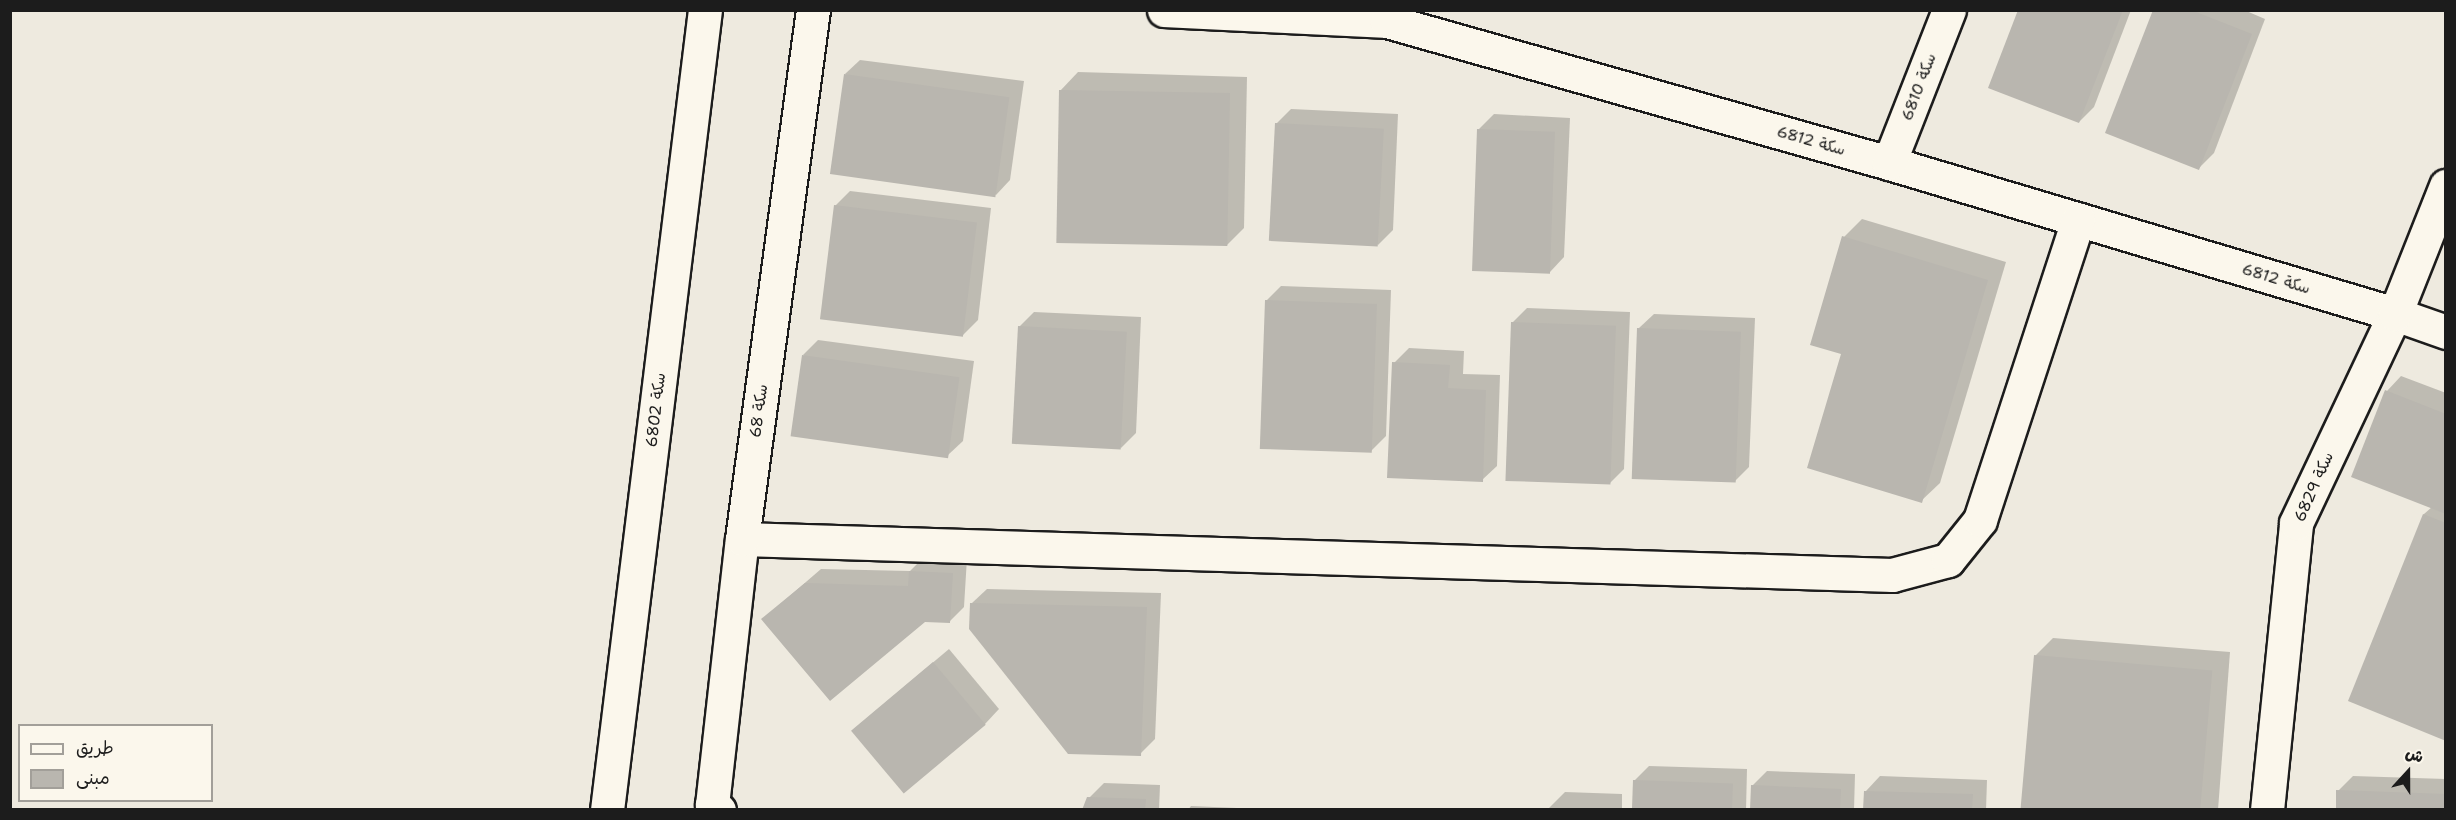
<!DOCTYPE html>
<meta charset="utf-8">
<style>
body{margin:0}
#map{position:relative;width:2456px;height:820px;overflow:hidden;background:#eeeadf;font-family:"Shantell Sans","Playpen Sans Arabic",sans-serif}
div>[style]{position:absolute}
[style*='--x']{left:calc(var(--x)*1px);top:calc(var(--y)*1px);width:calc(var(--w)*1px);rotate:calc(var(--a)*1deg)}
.shadow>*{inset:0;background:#0003}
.building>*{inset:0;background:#b9b6af;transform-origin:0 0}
.roads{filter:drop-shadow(2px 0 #1c1c1c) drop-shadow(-2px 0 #1c1c1c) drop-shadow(0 2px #1c1c1c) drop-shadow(0 -2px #1c1c1c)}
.minor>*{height:33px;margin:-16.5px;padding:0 16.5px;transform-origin:16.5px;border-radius:16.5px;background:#fbf7ec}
.tertiary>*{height:33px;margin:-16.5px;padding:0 16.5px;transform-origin:16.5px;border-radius:16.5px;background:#fbf7ec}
span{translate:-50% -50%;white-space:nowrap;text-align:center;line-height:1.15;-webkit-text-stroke:6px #fbf7ec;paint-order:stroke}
.street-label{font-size:16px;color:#1c1c1c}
.frame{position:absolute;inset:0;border:12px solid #1c1c1c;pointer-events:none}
.legend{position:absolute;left:18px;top:724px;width:195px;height:78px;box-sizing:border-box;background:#fbf7ec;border:2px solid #a29f99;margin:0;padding:8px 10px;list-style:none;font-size:18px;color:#1c1c1c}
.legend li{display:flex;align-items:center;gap:12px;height:30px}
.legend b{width:30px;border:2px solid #a29f99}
.north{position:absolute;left:2378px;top:742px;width:60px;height:60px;-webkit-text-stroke:4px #fbf7ec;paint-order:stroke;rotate:21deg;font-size:16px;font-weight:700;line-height:24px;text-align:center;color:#1c1c1c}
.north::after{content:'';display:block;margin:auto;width:21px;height:27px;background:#1c1c1c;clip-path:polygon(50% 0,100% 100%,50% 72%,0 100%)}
</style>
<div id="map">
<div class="shadow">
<i style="clip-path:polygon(2020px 10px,2131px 10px,2094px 107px,2079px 122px)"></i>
<i style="clip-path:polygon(2154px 10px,2244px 10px,2265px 19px,2214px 153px,2199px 168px)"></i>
<i style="clip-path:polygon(860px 60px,1024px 81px,1010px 180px,996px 195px,845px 74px)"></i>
<i style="clip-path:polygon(1078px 72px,1247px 77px,1244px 228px,1226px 246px,1060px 91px)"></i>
<i style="clip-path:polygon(1291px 109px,1398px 114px,1393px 230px,1378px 245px,1276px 124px)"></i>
<i style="clip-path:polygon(1494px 114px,1570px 118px,1564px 257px,1550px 272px,1479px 129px)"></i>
<i style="clip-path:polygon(850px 191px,991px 208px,978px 320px,963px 335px,835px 206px)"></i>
<i style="clip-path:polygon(1862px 219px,2006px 262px,1940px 483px,1921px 501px,1843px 353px,1844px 237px)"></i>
<i style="clip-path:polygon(1281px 286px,1391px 290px,1386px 436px,1371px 451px,1266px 301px)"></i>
<i style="clip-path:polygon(1527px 308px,1630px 312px,1624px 469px,1609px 484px,1512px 323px)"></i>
<i style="clip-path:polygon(1034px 312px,1141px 317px,1136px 433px,1121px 448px,1019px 327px)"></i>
<i style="clip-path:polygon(1654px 314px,1755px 318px,1749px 467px,1734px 482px,1639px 328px)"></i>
<i style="clip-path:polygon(818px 340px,974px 361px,963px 441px,948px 455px,803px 355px)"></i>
<i style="clip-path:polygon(1409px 348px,1464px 351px,1463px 374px,1500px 375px,1497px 466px,1482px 480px,1394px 363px)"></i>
<i style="clip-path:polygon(2401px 376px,2446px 393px,2446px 739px,2350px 700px,2424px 514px,2432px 507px,2353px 476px,2387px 391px)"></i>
<i style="clip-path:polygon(925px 556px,967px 558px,964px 607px,949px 622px,763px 619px,821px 569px,910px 571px)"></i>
<i style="clip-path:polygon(987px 589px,1161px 593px,1155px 739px,1140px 754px,972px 603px)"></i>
<i style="clip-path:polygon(2053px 638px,2230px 652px,2218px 810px,2023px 810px,2035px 656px)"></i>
<i style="clip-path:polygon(949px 649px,999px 709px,985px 724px,853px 730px)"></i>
<i style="clip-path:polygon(1649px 766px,1747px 769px,1746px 810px,1633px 810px,1634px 781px)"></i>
<i style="clip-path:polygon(1767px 771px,1855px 774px,1854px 810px,1751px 810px,1752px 786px)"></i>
<i style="clip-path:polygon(1880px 776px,1987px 780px,1986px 810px,1865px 810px,1866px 791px)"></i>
<i style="clip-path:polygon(2353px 776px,2446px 779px,2446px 810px,2338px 791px)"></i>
<i style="clip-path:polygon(1104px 783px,1160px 785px,1159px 810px,1083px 810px,1089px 798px)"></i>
<i style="clip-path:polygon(1565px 792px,1622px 794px,1622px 810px,1547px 810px)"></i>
<i style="clip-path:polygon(1191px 806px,1282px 810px,1188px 810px)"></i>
</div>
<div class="building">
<i style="clip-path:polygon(2018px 10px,2123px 10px,2079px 123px,1988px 88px)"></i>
<i style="clip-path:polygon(2153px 10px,2191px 10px,2252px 34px,2199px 170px,2105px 133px)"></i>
<i style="left:844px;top:74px;width:167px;height:101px;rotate:8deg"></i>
<i style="left:1059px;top:90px;width:171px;height:153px;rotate:1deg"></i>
<i style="left:1275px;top:123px;width:109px;height:118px;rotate:3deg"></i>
<i style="left:1477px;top:129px;width:78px;height:142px;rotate:2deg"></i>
<i style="left:834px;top:205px;width:144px;height:115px;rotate:7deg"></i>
<i style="clip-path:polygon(1842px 236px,1988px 280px,1922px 503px,1807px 468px,1841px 354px,1810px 345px)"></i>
<i style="left:1265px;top:300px;width:112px;height:149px;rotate:2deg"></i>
<i style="left:1511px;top:322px;width:105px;height:159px;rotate:2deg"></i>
<i style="left:1018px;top:326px;width:109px;height:118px;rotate:3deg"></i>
<i style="left:1637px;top:328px;width:104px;height:151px;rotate:2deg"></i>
<i style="left:802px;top:355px;width:159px;height:82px;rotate:8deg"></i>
<i style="clip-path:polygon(1392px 362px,1450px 365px,1448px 388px,1486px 390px,1483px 482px,1387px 478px)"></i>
<i style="clip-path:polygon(2385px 390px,2446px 414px,2446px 514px,2351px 477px)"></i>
<i style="clip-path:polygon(2423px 514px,2446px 523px,2446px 741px,2348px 701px)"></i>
<i style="clip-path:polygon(909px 571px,953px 573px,950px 623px,925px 622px,830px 701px,761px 619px,805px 583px,908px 586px)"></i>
<i style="clip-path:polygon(970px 603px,1147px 607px,1141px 756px,1068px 754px,969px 629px)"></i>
<i style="left:2034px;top:655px;width:179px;height:155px;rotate:5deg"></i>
<i style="left:933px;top:662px;width:82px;height:107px;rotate:50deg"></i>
<i style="left:1633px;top:780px;width:100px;height:30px;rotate:2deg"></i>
<i style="clip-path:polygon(1751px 785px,1841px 789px,1840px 810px,1750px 810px)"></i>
<i style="clip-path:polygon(2336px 790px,2446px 794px,2446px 810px,2336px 810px)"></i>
<i style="clip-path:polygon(1864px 791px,1973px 794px,1972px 810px,1863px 810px)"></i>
<i style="clip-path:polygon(1087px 797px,1146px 799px,1145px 810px,1082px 810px)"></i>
</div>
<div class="roads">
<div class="minor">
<i style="--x:1164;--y:10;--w:223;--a:2.8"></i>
<i style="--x:1387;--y:21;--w:522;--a:15.79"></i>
<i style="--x:1889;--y:163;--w:528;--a:16.62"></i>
<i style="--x:2395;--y:314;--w:54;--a:19.4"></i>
<i style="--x:1889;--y:163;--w:164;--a:-68.6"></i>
<i style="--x:742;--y:539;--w:1151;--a:1.79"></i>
<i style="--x:1892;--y:575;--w:58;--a:-15"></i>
<i style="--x:1948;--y:560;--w:51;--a:-51.3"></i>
<i style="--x:1980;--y:520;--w:316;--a:-71.9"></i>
<i style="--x:719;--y:810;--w:9;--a:-144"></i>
<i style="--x:712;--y:805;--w:268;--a:-83.6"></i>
<i style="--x:742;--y:539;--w:534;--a:-82.36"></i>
<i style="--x:2267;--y:810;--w:288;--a:-84.2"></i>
<i style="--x:2296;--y:523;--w:231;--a:-64.7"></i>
<i style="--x:2395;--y:314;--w:138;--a:-68.3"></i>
</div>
<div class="tertiary">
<i style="--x:607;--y:810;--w:806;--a:-83.02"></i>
</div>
</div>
<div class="street-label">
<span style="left:1919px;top:87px;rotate:-69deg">سكة 6810</span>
<span style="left:1811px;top:141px;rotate:16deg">سكة 6812</span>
<span style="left:2276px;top:279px;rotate:17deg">سكة 6812</span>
<span style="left:656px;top:410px;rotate:-83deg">سكة 6802</span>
<span style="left:759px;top:411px;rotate:-82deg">68 سكة</span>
<span style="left:2314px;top:487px;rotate:-66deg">سكة 6829</span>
</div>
<div class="frame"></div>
<ul class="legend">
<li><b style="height:8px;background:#fbf7ec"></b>طريق</li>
<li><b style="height:16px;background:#b9b6af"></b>مبنى</li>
</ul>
<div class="north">ش</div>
</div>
